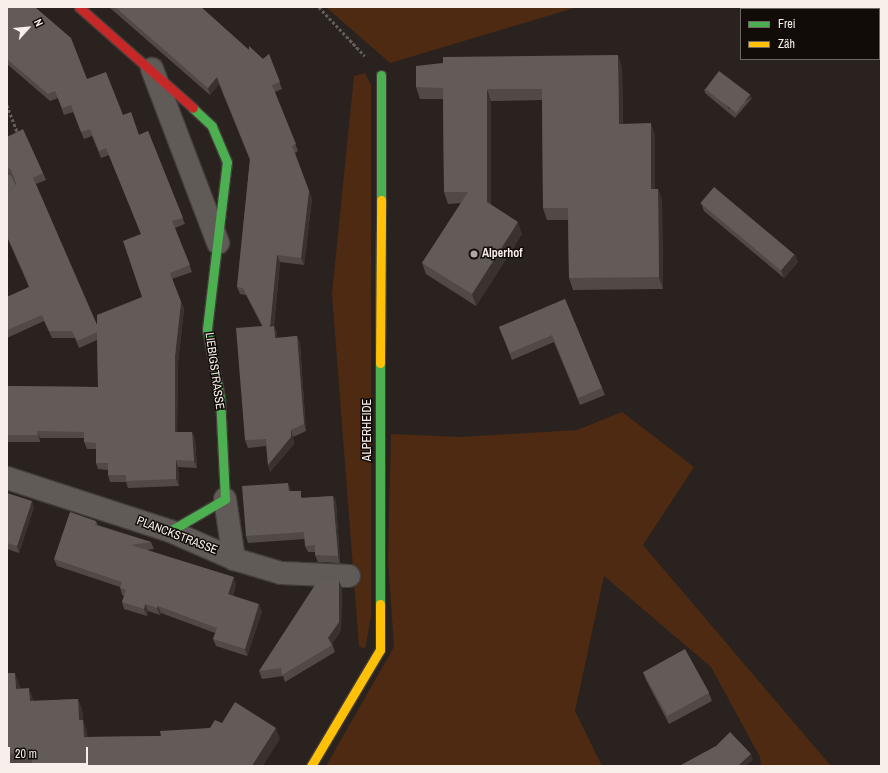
<!DOCTYPE html>
<meta charset="utf-8">
<style>
body{margin:0}
#map{position:relative;width:888px;height:773px;overflow:hidden;background:#2a221e;font-family:"Archivo Narrow",sans-serif}
div>[style]{position:absolute}
[style*='--x']{left:calc(var(--x)*1px);top:calc(var(--y)*1px);width:calc(var(--w)*1px);rotate:calc(var(--a)*1deg)}
.green>*{inset:0;background:#4e2a12}
.path>*{height:2.5px;margin-top:-1.25px;transform-origin:0;background:repeating-linear-gradient(90deg,#635e5a 0 3px,transparent 0 5px)}
.roads{filter:drop-shadow(1px 0 #443d3b) drop-shadow(-1px 0 #443d3b) drop-shadow(0 1px #443d3b) drop-shadow(0 -1px #443d3b)}
.lane>*{height:12px;margin:-6px;padding:0 6px;transform-origin:6px;border-radius:6px;background:#615b58}
.street>*{height:22px;margin:-11px;padding:0 11px;transform-origin:11px;border-radius:11px;background:#615b58}
.fast>*{height:9px;margin:-4.5px;padding:0 4.5px;transform-origin:4.5px;border-radius:4.5px;background:#4caf50}
.slow>*{height:9px;margin:-4.5px;padding:0 4.5px;transform-origin:4.5px;border-radius:4.5px;background:#ffc107}
.jam>*{height:9px;margin:-4.5px;padding:0 4.5px;transform-origin:4.5px;border-radius:4.5px;background:#c62828}
.wall>*{inset:0;background:#514946}
.shaded-wall>*{inset:0;background:#3a322f;transform-origin:0 0}
.building>*{inset:0;background:#635b58;transform-origin:0 0}
.dots>*{width:11px;height:11px;translate:-50% -50%;box-sizing:border-box;border:2px solid #120c09;border-radius:50%}
span{translate:-50% -50%;white-space:nowrap;text-align:center;line-height:1.15;-webkit-text-stroke:3px #120c09;paint-order:stroke}
.poi-label{font-size:12px;color:#f8efea;font-weight:700}
.left{translate:0 -50%;text-align:left}
.street-label{font-size:12px;color:#f8efea}
.frame{position:absolute;inset:0;border:8px solid #f8efea;pointer-events:none}
.legend{position:absolute;left:740px;top:8px;width:140px;height:52px;box-sizing:border-box;background:#120c09;border:1px solid #6e6763;margin:0;padding:5px 7px;list-style:none;font-size:12px;color:#f8efea}
.legend li{display:flex;align-items:center;gap:8px;height:20px}
.legend b{width:20px;border:1px solid #6e6763}
.north{position:absolute;left:8px;top:8px;width:40px;height:40px;-webkit-text-stroke:3px #120c09;paint-order:stroke;rotate:63deg;font-size:11px;font-weight:700;line-height:16px;text-align:center;color:#f8efea}
.north::after{content:'';display:block;margin:auto;width:14px;height:18px;background:#f8efea;clip-path:polygon(50% 0,100% 100%,50% 72%,0 100%)}
.scale{position:absolute;left:8px;top:747px;width:80px;height:18px;box-sizing:border-box;border:2px solid #f8efea;border-top:0;padding-left:5px;font-size:12px;line-height:14px;white-space:nowrap;color:#f8efea;-webkit-text-stroke:3px #120c09;paint-order:stroke}
</style>
<div id="map">
<div class="green">
<i style="clip-path:polygon(326px 7px,578px 7px,390px 63px)"></i>
<i style="clip-path:polygon(365px 73px,371px 85px,371px 617px,365px 649px,359px 646px,332px 294px,354px 76px)"></i>
<i style="clip-path:polygon(622px 412px,694px 467px,643px 545px,831px 766px,761px 766px,760px 757px,711px 667px,604px 576px,575px 711px,602px 766px,326px 766px,394px 647px,388px 559px,391px 434px,461px 437px,577px 430px)"></i>
</div>
<div class="path">
<i style="--x:319;--y:7;--w:67;--a:46.8"></i>
<i style="--x:7;--y:105;--w:31;--a:69"></i>
</div>
<div class="roads">
<div class="lane">
<i style="--x:7;--y:180;--w:11;--a:68"></i>
<i style="--x:11;--y:190;--w:4;--a:153"></i>
</div>
<div class="street">
<i style="--x:152;--y:69;--w:186;--a:69.2"></i>
<i style="--x:7;--y:478;--w:171;--a:18"></i>
<i style="--x:170;--y:531;--w:70;--a:23.6"></i>
<i style="--x:234;--y:559;--w:49;--a:16.6"></i>
<i style="--x:281;--y:573;--w:68;--a:2.5"></i>
<i style="--x:225;--y:499;--w:61;--a:81.5"></i>
</div>
<div class="fast">
<i style="--x:381;--y:200;--w:125;--a:-90"></i>
<i style="--x:170;--y:531;--w:64;--a:-30.2"></i>
<i style="--x:225;--y:499;--w:101;--a:-92.8"></i>
<i style="--x:220;--y:398;--w:70;--a:-100.7"></i>
<i style="--x:207;--y:329;--w:168;--a:-83.2"></i>
<i style="--x:227;--y:162;--w:39;--a:-113"></i>
<i style="--x:212;--y:126;--w:26;--a:-137"></i>
<i style="--x:380;--y:604;--w:241;--a:-90"></i>
</div>
<div class="slow">
<i style="--x:380;--y:363;--w:163;--a:-89.6"></i>
<i style="--x:311;--y:766;--w:135;--a:-59.3"></i>
<i style="--x:380;--y:650;--w:46;--a:-90"></i>
</div>
<div class="jam">
<i style="--x:79;--y:7;--w:152;--a:41.5"></i>
</div>
</div>
<div class="wall">
<i style="clip-path:polygon(7px 7px,87px 79px,123px 115px,139px 135px,148px 131px,185px 224px,175px 228px,192px 272px,172px 279px,184px 309px,178px 363px,177px 432px,192px 432px,195px 439px,197px 468px,178px 467px,179px 486px,128px 488px,126px 482px,110px 482px,108px 475px,108px 470px,98px 469px,96px 463px,96px 449px,87px 449px,84px 442px,84px 438px,40px 438px,40px 442px,7px 442px,7px 386px,98px 387px,97px 340px,79px 348px,75px 338px,52px 338px,44px 321px,7px 338px,7px 297px,29px 287px,7px 237px,7px 191px,12px 190px,16px 184px,14px 177px,8px 173px,7px 173px,7px 137px,43px 173px,46px 180px,36px 184px,97px 325px,142px 297px,141px 234px,109px 155px,101px 158px,92px 136px,84px 139px,73px 112px,64px 115px,58px 98px,50px 101px,7px 64px)"></i>
<i style="clip-path:polygon(109px 7px,201px 7px,249px 50px,263px 59px,269px 54px,282px 89px,275px 92px,298px 151px,295px 153px,312px 199px,304px 265px,280px 262px,274px 326px,277px 333px,277px 338px,297px 336px,300px 344px,306px 431px,293px 437px,294px 444px,270px 472px,268px 465px,266px 446px,248px 448px,245px 440px,262px 326px,246px 295px,240px 294px,237px 287px,250px 160px,219px 84px,210px 95px)"></i>
<i style="clip-path:polygon(622px 67px,623px 124px,655px 135px,655px 189px,658px 189px,662px 200px,663px 289px,573px 290px,569px 278px,568px 220px,547px 220px,543px 208px,542px 100px,491px 101px,491px 205px,522px 234px,476px 306px,426px 274px,422px 263px,461px 203px,448px 204px,444px 192px,443px 99px,420px 99px,416px 87px)"></i>
<i style="clip-path:polygon(704px 89px,752px 98px,735px 118px,705px 93px)"></i>
<i style="clip-path:polygon(701px 203px,798px 262px,784px 278px,704px 211px)"></i>
<i style="clip-path:polygon(565px 299px,605px 395px,580px 405px,554px 342px,512px 360px,499px 327px)"></i>
<i style="clip-path:polygon(291px 490px,291px 491px,303px 498px,333px 496px,336px 502px,340px 563px,318px 562px,315px 555px,315px 552px,308px 552px,305px 546px,305px 539px,248px 543px,246px 536px)"></i>
<i style="clip-path:polygon(7px 493px,34px 507px,19px 553px,7px 549px)"></i>
<i style="clip-path:polygon(96px 521px,98px 525px,151px 542px,154px 549px,147px 550px,236px 584px,233px 596px,262px 611px,247px 656px,216px 646px,213px 639px,215px 633px,161px 613px,160px 615px,148px 611px,147px 616px,124px 609px,122px 602px,124px 596px,122px 595px,120px 587px,57px 566px,54px 559px)"></i>
<i style="clip-path:polygon(339px 581px,342px 588px,341px 630px,332px 644px,335px 652px,285px 682px,283px 676px,262px 679px,259px 671px)"></i>
<i style="clip-path:polygon(643px 672px,709px 693px,712px 701px,669px 724px,646px 680px)"></i>
<i style="clip-path:polygon(7px 673px,19px 684px,20px 689px,33px 699px,34px 701px,78px 699px,82px 710px,83px 720px,87px 732px,87px 737px,161px 736px,210px 728px,222px 723px,280px 739px,32px 764px,7px 765px)"></i>
</div>
<div class="shaded-wall">
<i style="clip-path:polygon(618px 55px,622px 67px,623px 135px,619px 124px)"></i>
<i style="clip-path:polygon(217px 77px,219px 84px,210px 95px,208px 88px)"></i>
<i style="clip-path:polygon(487px 89px,491px 101px,491px 214px,487px 202px)"></i>
<i style="left:750px;top:94px;width:4px;height:26px;rotate:63deg"></i>
<i style="clip-path:polygon(651px 123px,655px 135px,655px 200px,651px 189px)"></i>
<i style="clip-path:polygon(658px 189px,662px 200px,663px 289px,659px 277px)"></i>
<i style="clip-path:polygon(309px 191px,312px 199px,304px 265px,301px 258px)"></i>
<i style="clip-path:polygon(518px 222px,522px 234px,476px 306px,472px 294px)"></i>
<i style="clip-path:polygon(795px 254px,798px 262px,784px 278px,781px 270px)"></i>
<i style="clip-path:polygon(277px 255px,280px 262px,273px 334px,270px 327px)"></i>
<i style="clip-path:polygon(181px 302px,184px 309px,178px 363px,177px 439px,175px 432px,175px 356px)"></i>
<i style="clip-path:polygon(274px 326px,277px 333px,278px 346px,275px 338px)"></i>
<i style="clip-path:polygon(297px 336px,300px 344px,306px 431px,304px 424px)"></i>
<i style="clip-path:polygon(291px 430px,293px 437px,294px 444px,270px 472px,268px 465px)"></i>
<i style="clip-path:polygon(37px 431px,40px 438px,40px 442px,38px 435px)"></i>
<i style="clip-path:polygon(192px 432px,195px 439px,197px 468px,194px 461px)"></i>
<i style="clip-path:polygon(176px 460px,178px 467px,179px 486px,176px 479px)"></i>
<i style="clip-path:polygon(288px 483px,291px 490px,291px 498px,289px 491px)"></i>
<i style="clip-path:polygon(333px 496px,336px 502px,340px 563px,338px 556px)"></i>
<i style="clip-path:polygon(32px 501px,34px 507px,19px 553px,17px 546px)"></i>
<i style="clip-path:polygon(234px 577px,236px 584px,231px 601px,228px 594px)"></i>
<i style="clip-path:polygon(339px 581px,342px 588px,341px 630px,331px 646px,328px 638px)"></i>
<i style="clip-path:polygon(145px 604px,148px 611px,147px 616px,144px 609px)"></i>
<i style="clip-path:polygon(259px 604px,262px 611px,247px 656px,245px 649px)"></i>
<i style="clip-path:polygon(158px 606px,161px 613px,160px 615px,157px 608px)"></i>
<i style="clip-path:polygon(15px 673px,19px 684px,20px 700px,16px 689px)"></i>
<i style="clip-path:polygon(29px 688px,33px 699px,34px 712px,30px 701px)"></i>
<i style="clip-path:polygon(78px 699px,82px 710px,83px 720px,87px 732px,88px 749px,84px 737px,79px 720px)"></i>
<i style="clip-path:polygon(276px 728px,280px 739px,263px 766px,252px 766px)"></i>
<i style="clip-path:polygon(751px 754px,753px 760px,746px 766px,738px 766px)"></i>
</div>
<div class="building">
<i style="clip-path:polygon(7px 7px,35px 7px,71px 38px,87px 79px,106px 72px,123px 115px,131px 112px,139px 135px,148px 131px,183px 218px,172px 221px,190px 265px,170px 273px,181px 302px,175px 356px,175px 432px,192px 432px,194px 461px,176px 460px,176px 479px,126px 481px,126px 475px,108px 475px,108px 463px,96px 463px,96px 443px,84px 442px,84px 432px,37px 431px,38px 435px,7px 435px,7px 386px,98px 387px,97px 332px,77px 341px,72px 331px,49px 331px,42px 315px,7px 330px,7px 297px,29px 287px,26px 278px,7px 236px,7px 191px,12px 190px,16px 184px,11px 170px,7px 167px,7px 137px,23px 129px,43px 173px,33px 178px,97px 325px,97px 315px,142px 297px,123px 241px,141px 234px,106px 148px,99px 151px,90px 129px,81px 132px,71px 105px,62px 108px,55px 91px,48px 94px,7px 59px)"></i>
<i style="clip-path:polygon(115px 7px,201px 7px,249px 50px,249px 46px,263px 59px,269px 54px,280px 82px,272px 85px,296px 144px,292px 146px,309px 191px,301px 258px,277px 255px,270px 327px,274px 326px,275px 338px,297px 336px,304px 424px,291px 430px,291px 437px,268px 465px,266px 439px,245px 440px,236px 328px,263px 326px,243px 288px,237px 287px,250px 159px,217px 77px,208px 88px)"></i>
<i style="clip-path:polygon(618px 55px,619px 124px,651px 123px,651px 189px,658px 189px,659px 277px,569px 278px,568px 208px,543px 208px,542px 89px,487px 89px,487px 202px,518px 222px,472px 294px,422px 263px,468px 192px,444px 192px,443px 88px,416px 87px,416px 66px,443px 63px,443px 57px)"></i>
<i style="left:719px;top:71px;width:39px;height:23px;rotate:37deg"></i>
<i style="left:714px;top:187px;width:105px;height:21px;rotate:40deg"></i>
<i style="clip-path:polygon(565px 299px,602px 388px,578px 398px,552px 335px,510px 353px,499px 327px)"></i>
<i style="clip-path:polygon(288px 483px,289px 491px,301px 491px,301px 498px,333px 496px,338px 556px,315px 555px,315px 545px,305px 546px,304px 532px,246px 536px,242px 486px)"></i>
<i style="clip-path:polygon(7px 493px,32px 501px,17px 546px,7px 543px)"></i>
<i style="clip-path:polygon(70px 512px,96px 521px,95px 525px,151px 542px,131px 545px,234px 577px,228px 594px,259px 604px,245px 649px,213px 639px,217px 628px,158px 606px,157px 608px,145px 604px,144px 609px,122px 602px,126px 590px,120px 588px,122px 582px,54px 559px)"></i>
<i style="clip-path:polygon(315px 579px,339px 581px,339px 622px,328px 638px,332px 645px,282px 675px,281px 668px,259px 671px,315px 585px)"></i>
<i style="left:685px;top:649px;width:50px;height:48px;rotate:61deg"></i>
<i style="clip-path:polygon(7px 673px,15px 673px,16px 689px,29px 688px,30px 701px,78px 699px,79px 720px,83px 720px,84px 737px,161px 736px,160px 731px,210px 728px,215px 720px,222px 723px,235px 702px,276px 728px,252px 766px,32px 766px,32px 752px,7px 754px)"></i>
<i style="clip-path:polygon(730px 732px,751px 754px,738px 766px,682px 766px,681px 765px,716px 746px)"></i>
</div>
<div class="dots">
<i style="left:474px;top:254px;background:#b0a7a3"></i>
</div>
<div class="poi-label">
<span class="left" style="left:482px;top:254px">Alperhof</span>
</div>
<div class="street-label">
<span style="left:214px;top:371px;rotate:82deg">LIEBIGSTRASSE</span>
<span style="left:368px;top:430px;rotate:-90deg">ALPERHEIDE</span>
<span style="left:177px;top:536px;rotate:21deg">PLANCKSTRASSE</span>
</div>
<div class="frame"></div>
<ul class="legend">
<li><b style="height:5px;background:#4caf50"></b>Frei</li>
<li><b style="height:5px;background:#ffc107"></b>Zäh</li>
</ul>
<div class="north">N</div>
<div class="scale">20 m</div>
</div>
